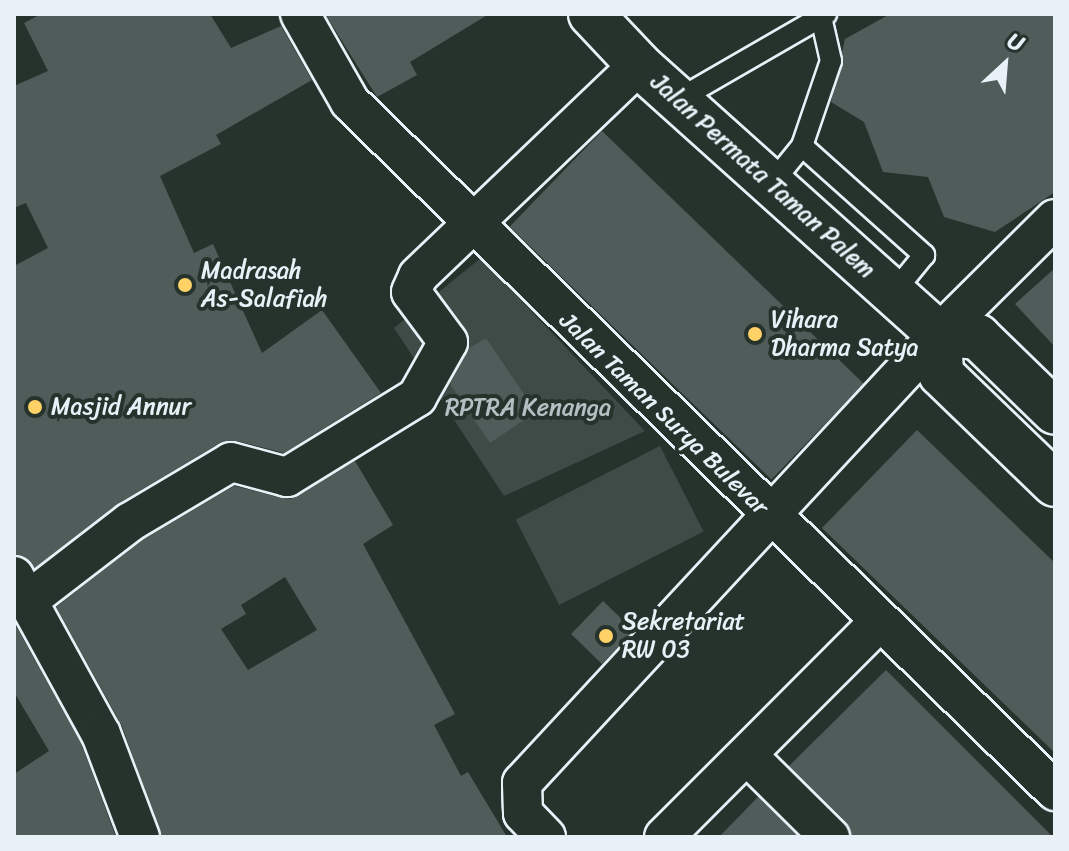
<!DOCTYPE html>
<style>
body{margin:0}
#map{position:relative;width:1069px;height:851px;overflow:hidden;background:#26332d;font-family:Sriracha,sans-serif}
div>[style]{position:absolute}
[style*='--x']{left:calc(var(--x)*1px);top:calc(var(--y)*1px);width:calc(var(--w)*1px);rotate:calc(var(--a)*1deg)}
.green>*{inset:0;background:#3e4b47;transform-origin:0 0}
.building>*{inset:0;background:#505c59;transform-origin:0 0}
.roads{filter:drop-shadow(2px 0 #e8f1f8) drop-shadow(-2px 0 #e8f1f8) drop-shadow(0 2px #e8f1f8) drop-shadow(0 -2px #e8f1f8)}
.lane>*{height:20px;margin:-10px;padding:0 10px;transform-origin:10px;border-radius:10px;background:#26332d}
.street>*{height:38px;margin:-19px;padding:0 19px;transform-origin:19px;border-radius:19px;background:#26332d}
.secondary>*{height:44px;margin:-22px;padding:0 22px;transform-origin:22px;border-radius:22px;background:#26332d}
.dots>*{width:22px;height:22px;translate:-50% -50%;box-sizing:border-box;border:4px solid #26332d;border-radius:50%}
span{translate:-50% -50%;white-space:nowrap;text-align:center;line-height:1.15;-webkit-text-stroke:8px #26332d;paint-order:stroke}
.street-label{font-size:24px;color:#e8f1f8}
.poi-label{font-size:24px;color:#e8f1f8}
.left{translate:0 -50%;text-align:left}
.park-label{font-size:24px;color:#b5bfc3}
.frame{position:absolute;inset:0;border:16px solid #e8f1f8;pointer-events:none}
.north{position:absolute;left:965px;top:24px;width:80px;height:80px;-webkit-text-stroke:6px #26332d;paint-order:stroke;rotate:26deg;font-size:22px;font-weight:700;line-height:32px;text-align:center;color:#e8f1f8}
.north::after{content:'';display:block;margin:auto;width:28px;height:36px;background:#e8f1f8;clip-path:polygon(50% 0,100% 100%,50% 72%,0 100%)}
</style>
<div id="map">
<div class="green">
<i style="clip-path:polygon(481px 258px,645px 431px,504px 496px,394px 328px)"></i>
<i style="left:660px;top:446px;width:96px;height:162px;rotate:63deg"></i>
</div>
<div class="building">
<i style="clip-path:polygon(41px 14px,210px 14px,231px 48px,281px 26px,312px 80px,216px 135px,221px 144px,160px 176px,194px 253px,213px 244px,262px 353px,322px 310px,381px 393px,284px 453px,237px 441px,220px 443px,119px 503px,35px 568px,14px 554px,14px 266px,48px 248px,26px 203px,14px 208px,14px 86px,48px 71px,24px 23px)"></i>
<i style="clip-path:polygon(325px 14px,489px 14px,410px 62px,417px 75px,377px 97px)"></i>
<i style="clip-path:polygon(890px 14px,1055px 14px,1055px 192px,995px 232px,944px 217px,928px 177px,883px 172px,864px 122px,831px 102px,845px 39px)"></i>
<i style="left:602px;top:131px;width:364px;height:133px;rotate:44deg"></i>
<i style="clip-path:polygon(1055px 268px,1055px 347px,1015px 304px)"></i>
<i style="clip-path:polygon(486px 338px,536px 412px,490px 443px,450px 384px,468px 349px)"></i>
<i style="clip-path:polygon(917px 430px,1055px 563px,1055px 753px,822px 528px)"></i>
<i style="clip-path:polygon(evenodd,355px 461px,393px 525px,363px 544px,455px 714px,434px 725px,461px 776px,468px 772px,507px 837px,161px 837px,122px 726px,56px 607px,142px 540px,234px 486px,291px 499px,355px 461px,285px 577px,317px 630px,248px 670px,221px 629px,246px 614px,241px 605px,285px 577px)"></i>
<i style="left:603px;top:601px;width:43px;height:46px;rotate:44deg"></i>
<i style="clip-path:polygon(14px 622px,81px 743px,116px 837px,14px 837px,14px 774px,49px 751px,14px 692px)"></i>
<i style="clip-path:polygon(886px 670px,1053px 837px,851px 837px,845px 821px,789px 766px)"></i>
<i style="clip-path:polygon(758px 797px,799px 837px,719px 837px)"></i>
</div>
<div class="roads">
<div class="lane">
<i style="--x:679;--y:99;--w:170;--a:-30"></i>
<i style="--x:802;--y:146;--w:164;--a:41.8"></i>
<i style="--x:924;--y:255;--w:48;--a:129"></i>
<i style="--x:772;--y:183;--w:48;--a:-51"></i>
<i style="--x:802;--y:146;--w:90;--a:-71.2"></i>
<i style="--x:831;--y:61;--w:45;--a:-102.8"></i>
</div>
<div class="street">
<i style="--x:300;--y:14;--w:101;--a:60.4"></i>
<i style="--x:350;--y:102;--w:986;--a:44.34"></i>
<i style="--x:14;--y:576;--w:180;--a:61.2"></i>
<i style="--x:101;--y:734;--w:110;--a:69.3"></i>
<i style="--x:30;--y:599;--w:126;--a:-37.6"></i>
<i style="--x:130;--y:522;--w:117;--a:-30.7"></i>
<i style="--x:231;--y:462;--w:58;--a:15"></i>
<i style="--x:287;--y:477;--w:153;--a:-31.6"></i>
<i style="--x:417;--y:397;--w:63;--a:-60.6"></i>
<i style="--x:448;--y:342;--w:62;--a:-126.5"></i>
<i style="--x:411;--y:292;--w:17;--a:-66"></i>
<i style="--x:418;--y:276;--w:306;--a:-43.7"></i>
<i style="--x:747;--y:755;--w:117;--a:44.7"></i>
<i style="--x:546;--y:837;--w:33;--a:-134"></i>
<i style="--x:523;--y:813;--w:30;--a:-92"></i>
<i style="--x:522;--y:783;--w:613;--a:-47.12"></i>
<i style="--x:939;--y:334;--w:163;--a:-44.8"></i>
<i style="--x:664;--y:837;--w:304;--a:-45"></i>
</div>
<div class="secondary">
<i style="--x:591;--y:14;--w:70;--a:46.7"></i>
<i style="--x:639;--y:65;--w:403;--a:41.9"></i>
<i style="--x:939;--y:334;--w:40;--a:87.1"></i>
<i style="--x:941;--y:374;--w:158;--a:44"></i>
<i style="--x:939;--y:334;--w:39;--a:4"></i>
<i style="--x:978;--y:337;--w:107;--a:44.2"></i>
</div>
</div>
<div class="dots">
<i style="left:185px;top:285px;background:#ffd166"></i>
<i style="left:755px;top:334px;background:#ffd166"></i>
<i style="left:35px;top:407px;background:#ffd166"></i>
<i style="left:606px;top:636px;background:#ffd166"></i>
</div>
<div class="street-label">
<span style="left:763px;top:176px;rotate:42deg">Jalan Permata Taman Palem</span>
<span style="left:664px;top:414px;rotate:44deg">Jalan Taman Surya Bulevar</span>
</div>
<div class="poi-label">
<span class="left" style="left:201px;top:285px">Madrasah<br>As-Salafiah</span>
<span class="left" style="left:771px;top:334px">Vihara<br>Dharma Satya</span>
<span class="left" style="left:51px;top:407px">Masjid Annur</span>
<span class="left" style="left:622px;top:636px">Sekretariat<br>RW 03</span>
</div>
<div class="park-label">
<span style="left:528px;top:408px">RPTRA Kenanga</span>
</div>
<div class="frame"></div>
<div class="north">U</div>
</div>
